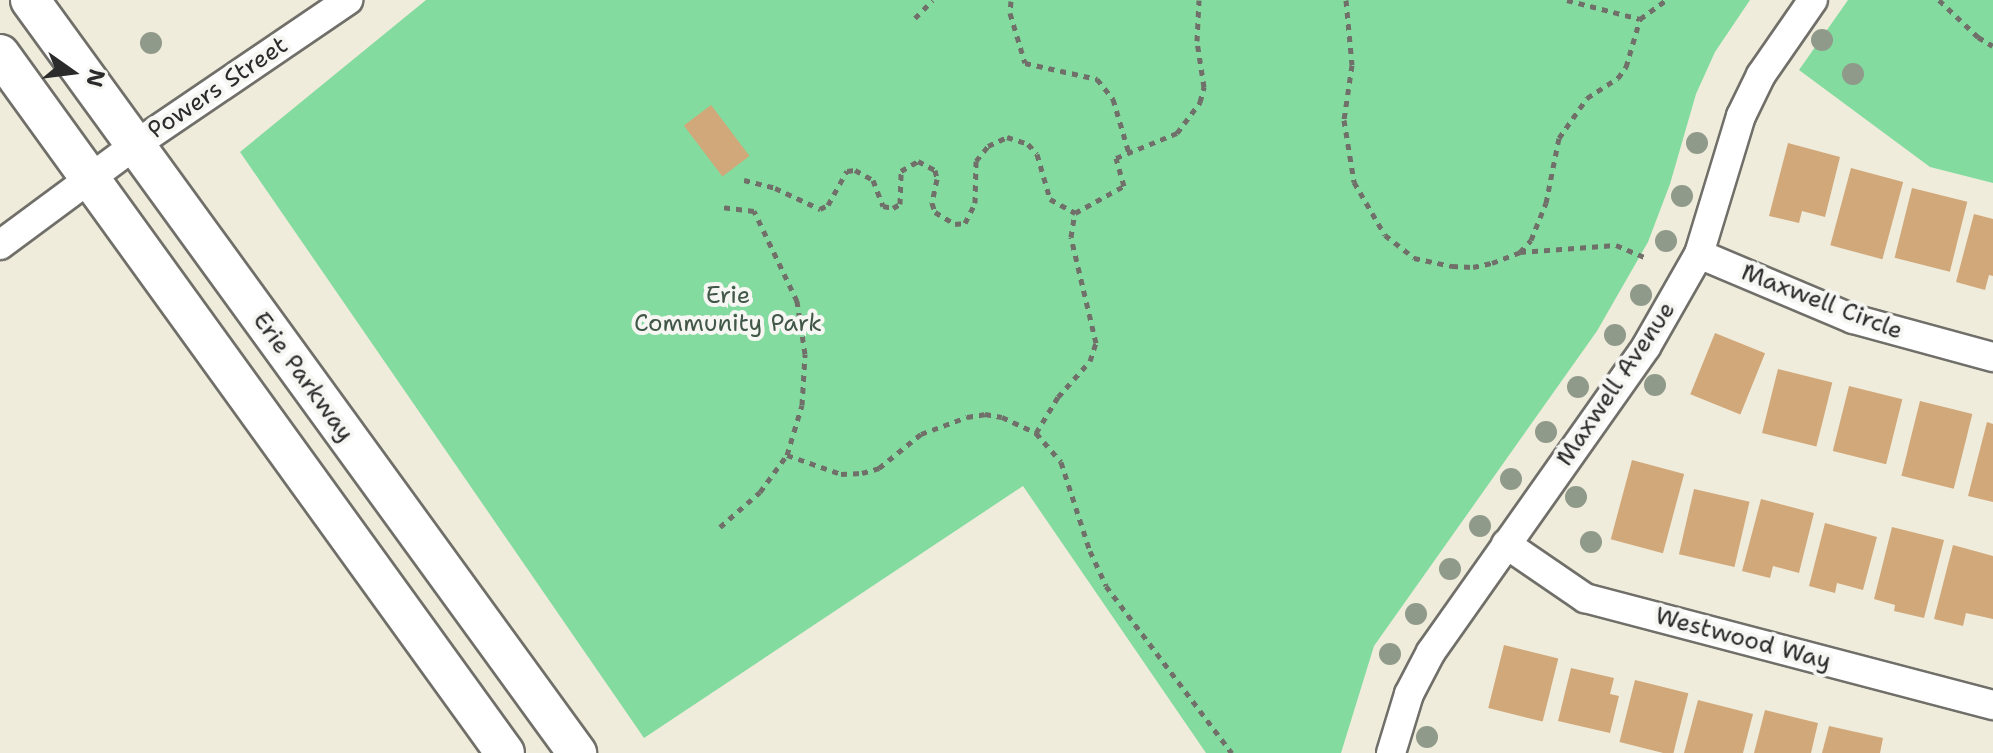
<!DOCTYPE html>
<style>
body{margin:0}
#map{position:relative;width:1993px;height:753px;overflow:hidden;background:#f0ecdb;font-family:"Shantell Sans",sans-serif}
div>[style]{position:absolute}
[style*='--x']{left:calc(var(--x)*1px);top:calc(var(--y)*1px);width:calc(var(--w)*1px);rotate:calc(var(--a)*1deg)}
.green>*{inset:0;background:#84db9f}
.building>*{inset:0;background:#d1a87a;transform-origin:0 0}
.path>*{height:5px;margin-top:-2.5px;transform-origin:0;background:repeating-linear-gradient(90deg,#706f69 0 6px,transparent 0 12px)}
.roads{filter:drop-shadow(2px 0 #706f69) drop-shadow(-2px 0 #706f69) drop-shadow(0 2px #706f69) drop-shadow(0 -2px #706f69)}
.minor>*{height:28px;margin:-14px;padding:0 14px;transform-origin:14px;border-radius:14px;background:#fff}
.secondary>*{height:38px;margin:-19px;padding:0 19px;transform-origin:19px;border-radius:19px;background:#fff}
.trees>*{width:22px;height:22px;margin:-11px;border-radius:50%;background:#909a8a}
span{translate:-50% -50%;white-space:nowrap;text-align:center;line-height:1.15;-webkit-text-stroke:8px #f6f6f2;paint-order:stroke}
.street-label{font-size:24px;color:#2b2b2b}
.park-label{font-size:24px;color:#415748}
.north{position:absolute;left:32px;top:32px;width:80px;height:80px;-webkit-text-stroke:6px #f6f6f2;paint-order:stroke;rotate:104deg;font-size:22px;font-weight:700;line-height:32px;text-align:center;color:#2b2b2b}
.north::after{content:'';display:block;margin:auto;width:28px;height:36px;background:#2b2b2b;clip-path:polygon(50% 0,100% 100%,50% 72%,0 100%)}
</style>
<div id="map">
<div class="green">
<i style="clip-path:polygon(426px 0,1750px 0,1715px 52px,1696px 94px,1670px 184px,1648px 242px,1597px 331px,1374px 646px,1341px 753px,1206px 753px,1023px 486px,644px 738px,240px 152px)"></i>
<i style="clip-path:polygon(1848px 0,1993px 0,1993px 183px,1930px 167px,1799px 70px)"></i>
</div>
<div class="building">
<i style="left:711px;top:105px;width:64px;height:34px;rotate:53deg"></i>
<i style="clip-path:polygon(1788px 143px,1840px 157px,1825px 217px,1802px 211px,1799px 223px,1769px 216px)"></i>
<i style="left:1851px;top:168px;width:54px;height:80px;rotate:15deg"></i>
<i style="left:1912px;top:188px;width:57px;height:72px;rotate:14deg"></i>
<i style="clip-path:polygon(1974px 214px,1993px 219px,1993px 276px,1989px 275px,1985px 290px,1956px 282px)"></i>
<i style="left:1715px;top:333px;width:54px;height:66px;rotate:22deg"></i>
<i style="left:1778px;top:369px;width:56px;height:66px;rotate:14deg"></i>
<i style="left:1849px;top:386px;width:55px;height:67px;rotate:14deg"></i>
<i style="left:1920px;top:401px;width:54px;height:77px;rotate:14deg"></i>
<i style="clip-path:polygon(1987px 422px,1993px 424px,1993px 502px,1968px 496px)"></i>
<i style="left:1632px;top:460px;width:54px;height:82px;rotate:15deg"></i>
<i style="left:1694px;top:489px;width:57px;height:67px;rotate:13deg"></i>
<i style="clip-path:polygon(1761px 499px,1814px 513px,1799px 573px,1773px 566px,1770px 578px,1742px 571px)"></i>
<i style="clip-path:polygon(1825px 523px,1877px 537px,1863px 590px,1837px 583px,1835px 593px,1809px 586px)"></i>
<i style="clip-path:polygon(1892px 527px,1944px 540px,1924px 618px,1894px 611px,1895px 605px,1874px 599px)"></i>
<i style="clip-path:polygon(1953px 545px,1993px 556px,1993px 619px,1966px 613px,1963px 626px,1934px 619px)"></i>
<i style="left:1504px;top:645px;width:56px;height:65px;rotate:14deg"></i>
<i style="clip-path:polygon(1571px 668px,1614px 678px,1610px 694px,1619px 696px,1610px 733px,1558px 721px)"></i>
<i style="left:1635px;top:680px;width:55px;height:64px;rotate:14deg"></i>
<i style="clip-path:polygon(1698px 700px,1753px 714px,1743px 753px,1684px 753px)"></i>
<i style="clip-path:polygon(1765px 710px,1818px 723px,1811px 753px,1754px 753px)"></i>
<i style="clip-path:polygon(1829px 726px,1883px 738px,1880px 753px,1822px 753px)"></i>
</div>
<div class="path">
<i style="--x:1346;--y:0;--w:65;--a:84.7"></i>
<i style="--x:1352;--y:65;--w:56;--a:98.3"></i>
<i style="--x:1344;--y:120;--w:63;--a:80.8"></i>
<i style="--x:1354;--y:182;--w:61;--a:59.7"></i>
<i style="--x:1385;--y:235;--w:37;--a:38"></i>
<i style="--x:1414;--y:258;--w:39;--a:12"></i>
<i style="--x:1452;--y:266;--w:21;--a:3"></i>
<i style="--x:1473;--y:267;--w:19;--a:-12"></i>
<i style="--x:1492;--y:263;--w:30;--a:-21"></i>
<i style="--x:1520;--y:252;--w:16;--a:-47"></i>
<i style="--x:1531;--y:240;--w:40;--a:-68"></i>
<i style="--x:1546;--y:203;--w:66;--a:-78.7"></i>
<i style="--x:1559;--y:138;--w:49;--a:-55"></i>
<i style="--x:1587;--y:98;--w:37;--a:-33"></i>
<i style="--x:1618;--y:78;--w:14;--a:-54"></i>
<i style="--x:1626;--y:67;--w:50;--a:-73.7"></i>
<i style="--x:1567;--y:0;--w:75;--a:14.6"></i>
<i style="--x:1640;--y:19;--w:32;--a:-36"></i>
<i style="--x:1939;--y:0;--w:54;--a:43.5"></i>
<i style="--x:1978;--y:37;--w:17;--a:31"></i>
<i style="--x:1011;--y:1;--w:12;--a:95"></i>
<i style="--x:1010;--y:13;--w:52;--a:73.3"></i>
<i style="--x:1025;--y:63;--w:74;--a:12.5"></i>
<i style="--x:1097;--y:79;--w:26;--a:51"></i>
<i style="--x:1113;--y:99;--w:56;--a:73.5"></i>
<i style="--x:915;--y:18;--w:25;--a:-45"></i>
<i style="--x:744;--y:180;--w:32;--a:14"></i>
<i style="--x:775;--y:188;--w:50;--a:25"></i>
<i style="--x:820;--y:209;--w:9;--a:-27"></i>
<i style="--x:828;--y:205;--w:39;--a:-61"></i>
<i style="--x:847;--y:171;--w:8;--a:-7"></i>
<i style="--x:855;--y:170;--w:21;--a:29"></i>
<i style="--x:873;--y:180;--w:28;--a:69"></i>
<i style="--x:883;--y:206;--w:10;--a:11"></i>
<i style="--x:893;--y:208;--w:8;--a:-30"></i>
<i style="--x:900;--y:204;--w:33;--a:-88"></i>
<i style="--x:901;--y:171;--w:20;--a:-30"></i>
<i style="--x:918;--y:161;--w:19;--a:28"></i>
<i style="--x:935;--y:170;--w:9;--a:77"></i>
<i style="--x:937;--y:179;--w:25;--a:102"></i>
<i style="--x:932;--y:203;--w:9;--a:72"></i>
<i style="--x:935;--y:212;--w:23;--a:31"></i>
<i style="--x:955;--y:224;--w:10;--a:-6"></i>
<i style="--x:965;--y:223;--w:22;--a:-63"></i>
<i style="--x:975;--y:203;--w:42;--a:-88.6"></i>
<i style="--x:976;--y:161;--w:19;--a:-51"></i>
<i style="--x:988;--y:146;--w:21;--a:-25"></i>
<i style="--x:1007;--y:137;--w:22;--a:18"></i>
<i style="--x:1028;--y:144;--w:13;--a:48"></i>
<i style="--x:1037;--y:154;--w:47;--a:73.9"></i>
<i style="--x:1050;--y:199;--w:29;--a:29"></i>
<i style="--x:1520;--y:252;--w:96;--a:-4.2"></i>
<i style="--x:1616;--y:245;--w:34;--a:23"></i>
<i style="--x:1036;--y:433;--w:42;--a:-58.6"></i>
<i style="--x:1058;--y:397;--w:48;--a:-48.4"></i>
<i style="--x:1090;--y:361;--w:19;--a:-72"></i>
<i style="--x:1096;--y:343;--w:109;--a:-103.3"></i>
<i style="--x:1071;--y:237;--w:24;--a:-81"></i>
<i style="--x:1075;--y:213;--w:56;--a:-28.9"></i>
<i style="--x:1124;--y:186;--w:29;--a:-106"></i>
<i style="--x:1116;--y:158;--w:66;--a:-22.3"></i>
<i style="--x:1177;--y:133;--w:39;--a:-53"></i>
<i style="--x:1200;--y:102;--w:16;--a:-75"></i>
<i style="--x:1204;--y:87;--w:47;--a:-98.7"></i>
<i style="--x:1197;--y:41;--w:41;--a:-87.2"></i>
<i style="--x:787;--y:455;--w:57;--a:19.4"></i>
<i style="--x:841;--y:474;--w:21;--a:-3"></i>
<i style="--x:862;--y:473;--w:18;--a:-16"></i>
<i style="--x:879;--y:468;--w:54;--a:-39"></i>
<i style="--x:921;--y:434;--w:49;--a:-20.3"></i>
<i style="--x:967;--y:417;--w:18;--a:-9"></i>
<i style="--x:985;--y:414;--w:17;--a:10"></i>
<i style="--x:1002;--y:417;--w:38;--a:25"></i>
<i style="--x:1036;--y:433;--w:38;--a:49"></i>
<i style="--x:1061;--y:462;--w:94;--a:72"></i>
<i style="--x:1090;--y:551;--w:38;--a:65"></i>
<i style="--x:1106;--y:586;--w:209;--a:53"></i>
<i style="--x:720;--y:527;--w:53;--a:-41.2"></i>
<i style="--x:760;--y:492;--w:46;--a:-53.9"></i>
<i style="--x:787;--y:455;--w:52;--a:-73.3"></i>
<i style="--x:802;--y:405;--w:51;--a:-86.6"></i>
<i style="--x:805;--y:354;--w:54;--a:-98.6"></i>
<i style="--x:797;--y:301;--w:100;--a:-115.5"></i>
<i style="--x:754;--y:211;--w:33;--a:-173"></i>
</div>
<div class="roads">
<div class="minor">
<i style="--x:0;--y:245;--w:168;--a:-36.5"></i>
<i style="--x:135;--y:145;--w:258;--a:-34.2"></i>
<i style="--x:1699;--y:254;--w:167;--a:22.9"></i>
<i style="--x:1853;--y:319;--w:145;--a:15.2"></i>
<i style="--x:1506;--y:544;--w:96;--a:34.4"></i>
<i style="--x:1585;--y:598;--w:422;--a:14.7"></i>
<i style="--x:1391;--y:753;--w:62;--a:-73"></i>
<i style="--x:1409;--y:694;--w:47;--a:-62.4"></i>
<i style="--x:1431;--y:652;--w:373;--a:-54.8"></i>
<i style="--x:1646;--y:347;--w:107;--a:-60.3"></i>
<i style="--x:1699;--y:254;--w:144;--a:-73.1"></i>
<i style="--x:1741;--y:116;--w:46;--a:-64"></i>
<i style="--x:1761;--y:75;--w:91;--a:-55.3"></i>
</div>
<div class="secondary">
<i style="--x:30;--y:0;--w:931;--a:54"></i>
<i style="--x:0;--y:54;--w:862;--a:54.15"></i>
</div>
</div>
<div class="trees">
<i style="left:1822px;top:40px"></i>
<i style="left:151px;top:43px"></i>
<i style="left:1853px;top:74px"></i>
<i style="left:1697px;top:143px"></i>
<i style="left:1682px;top:196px"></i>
<i style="left:1666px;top:241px"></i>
<i style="left:1641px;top:295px"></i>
<i style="left:1615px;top:335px"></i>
<i style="left:1655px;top:385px"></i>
<i style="left:1578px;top:387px"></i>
<i style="left:1546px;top:432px"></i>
<i style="left:1511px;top:479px"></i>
<i style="left:1576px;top:497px"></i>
<i style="left:1480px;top:526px"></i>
<i style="left:1591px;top:542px"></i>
<i style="left:1450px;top:569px"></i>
<i style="left:1416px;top:614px"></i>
<i style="left:1390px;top:654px"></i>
<i style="left:1427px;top:737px"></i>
</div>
<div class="street-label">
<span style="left:218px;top:88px;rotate:-34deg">Powers Street</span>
<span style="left:1822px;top:302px;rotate:21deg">Maxwell Circle</span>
<span style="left:303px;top:377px;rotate:54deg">Erie Parkway</span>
<span style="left:1616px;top:384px;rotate:-56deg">Maxwell Avenue</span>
<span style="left:1743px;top:639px;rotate:15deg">Westwood Way</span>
</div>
<div class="park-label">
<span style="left:728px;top:310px">Erie<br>Community Park</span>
</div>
<div class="north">N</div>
</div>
